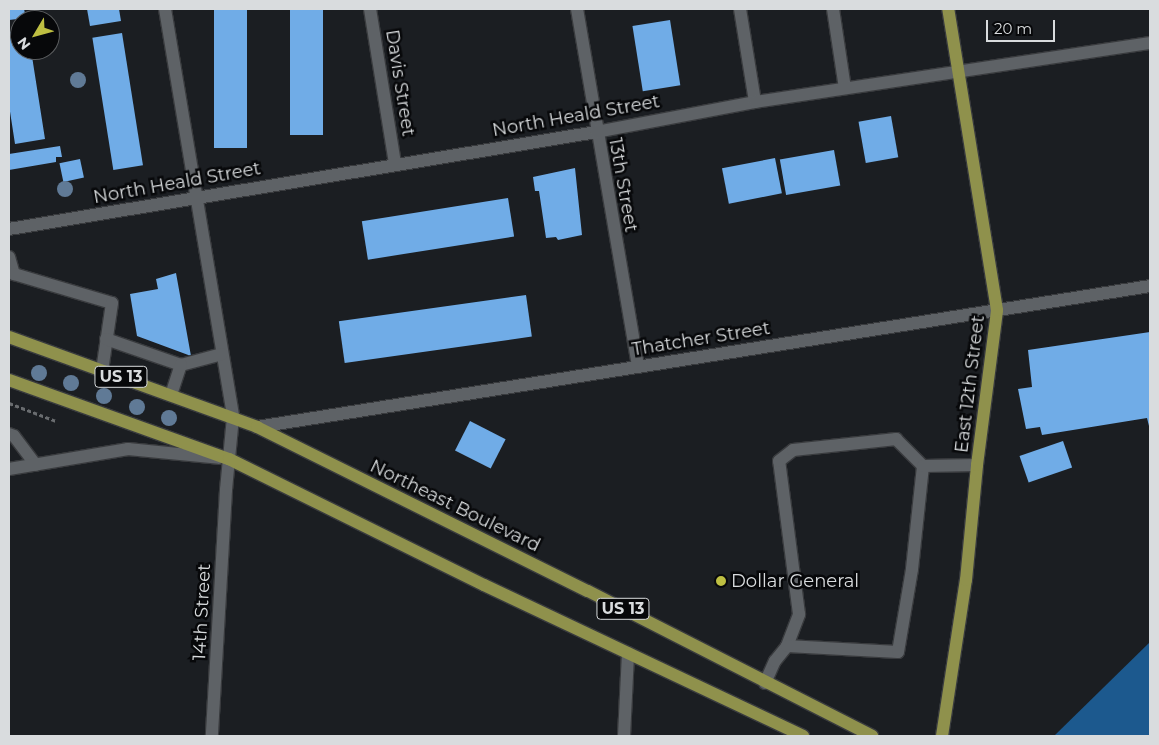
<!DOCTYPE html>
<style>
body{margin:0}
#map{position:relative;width:1159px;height:745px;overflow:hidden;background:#1b1e22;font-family:Montserrat,sans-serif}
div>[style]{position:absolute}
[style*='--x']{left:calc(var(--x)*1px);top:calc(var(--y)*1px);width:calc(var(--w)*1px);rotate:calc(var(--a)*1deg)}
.water>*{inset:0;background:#1c598e}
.building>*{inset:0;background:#70ace7;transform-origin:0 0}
.path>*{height:3px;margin-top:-1.5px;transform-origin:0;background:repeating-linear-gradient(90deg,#696c6f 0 4px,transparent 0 6.5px)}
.roads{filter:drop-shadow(1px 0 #393b3e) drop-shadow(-1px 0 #393b3e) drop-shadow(0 1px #393b3e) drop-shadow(0 -1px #393b3e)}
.minor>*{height:12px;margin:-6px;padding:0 6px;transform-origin:6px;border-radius:6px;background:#5e6266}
.major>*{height:12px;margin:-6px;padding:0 6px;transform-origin:6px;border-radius:6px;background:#8f914c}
.trees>*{width:16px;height:16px;margin:-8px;border-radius:50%;background:#607a96}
.dots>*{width:14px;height:14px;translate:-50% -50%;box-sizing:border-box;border:2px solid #07080a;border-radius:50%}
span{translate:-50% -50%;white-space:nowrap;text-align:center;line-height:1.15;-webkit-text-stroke:5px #07080a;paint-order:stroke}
.shield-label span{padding:1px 4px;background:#07080a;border:1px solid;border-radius:4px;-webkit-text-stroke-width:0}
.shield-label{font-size:16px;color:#d9dcde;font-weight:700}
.street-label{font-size:18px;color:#d9dcde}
.poi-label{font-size:18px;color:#d9dcde}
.left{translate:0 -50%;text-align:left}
.frame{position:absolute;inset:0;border:10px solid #d9dcde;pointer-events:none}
.north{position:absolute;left:10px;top:10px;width:50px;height:50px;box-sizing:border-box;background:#07080a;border:1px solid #5b5d5f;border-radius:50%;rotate:233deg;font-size:14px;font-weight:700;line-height:20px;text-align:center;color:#d9dcde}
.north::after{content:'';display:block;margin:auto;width:18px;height:22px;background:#bebf42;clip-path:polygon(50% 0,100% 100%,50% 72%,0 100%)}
.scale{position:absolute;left:986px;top:20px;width:69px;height:22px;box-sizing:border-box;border:2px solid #d9dcde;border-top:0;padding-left:6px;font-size:15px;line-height:18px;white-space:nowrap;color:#d9dcde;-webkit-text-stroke:4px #07080a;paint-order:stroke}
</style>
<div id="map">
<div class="water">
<i style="clip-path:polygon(1150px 642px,1150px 736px,1054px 736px)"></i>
</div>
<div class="building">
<i style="clip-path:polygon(9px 9px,24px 9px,26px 18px,9px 20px)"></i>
<i style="clip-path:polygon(87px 9px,119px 9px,121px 21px,90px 26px)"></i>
<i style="left:214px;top:9px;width:33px;height:139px"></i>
<i style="left:290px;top:9px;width:33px;height:126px"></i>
<i style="left:670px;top:20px;width:66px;height:38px;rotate:81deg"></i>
<i style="clip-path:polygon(20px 30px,20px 50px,31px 50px,45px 139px,15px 144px,9px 105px,9px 32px)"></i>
<i style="left:122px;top:33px;width:134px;height:30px;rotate:81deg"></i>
<i style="left:891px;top:116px;width:42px;height:33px;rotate:80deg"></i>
<i style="clip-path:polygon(60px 146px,62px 157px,56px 157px,56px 162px,9px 170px,9px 154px)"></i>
<i style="left:834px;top:150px;width:36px;height:55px;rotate:80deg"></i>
<i style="left:775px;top:158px;width:36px;height:54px;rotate:79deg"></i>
<i style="left:80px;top:159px;width:19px;height:21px;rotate:78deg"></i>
<i style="clip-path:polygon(575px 168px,582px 235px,558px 240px,556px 237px,546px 238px,539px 191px,535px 191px,533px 177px)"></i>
<i style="left:508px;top:198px;width:39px;height:148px;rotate:81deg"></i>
<i style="clip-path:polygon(176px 273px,191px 356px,137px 336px,130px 294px,158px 289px,156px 279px)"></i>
<i style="left:526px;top:295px;width:42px;height:189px;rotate:82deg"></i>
<i style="clip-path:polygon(1150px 332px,1150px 430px,1147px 418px,1042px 435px,1040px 427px,1026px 429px,1018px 389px,1032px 387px,1028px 350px)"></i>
<i style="left:470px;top:421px;width:40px;height:33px;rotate:27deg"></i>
<i style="left:1063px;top:441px;width:28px;height:46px;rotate:71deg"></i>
</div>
<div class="path">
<i style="--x:9;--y:403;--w:50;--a:21"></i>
</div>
<div class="roads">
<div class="minor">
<i style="--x:165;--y:9;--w:414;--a:80.5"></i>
<i style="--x:233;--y:417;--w:73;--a:95.5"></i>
<i style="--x:226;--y:490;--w:246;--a:93.3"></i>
<i style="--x:370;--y:9;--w:156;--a:80.8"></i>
<i style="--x:577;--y:9;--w:363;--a:80.3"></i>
<i style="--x:740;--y:9;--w:94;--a:80.8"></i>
<i style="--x:833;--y:9;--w:80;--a:81.4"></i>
<i style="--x:9;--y:229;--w:595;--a:-9.38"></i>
<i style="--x:596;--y:132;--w:162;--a:-10.7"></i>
<i style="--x:755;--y:102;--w:399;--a:-8.5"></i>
<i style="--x:9;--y:257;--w:18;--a:74"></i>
<i style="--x:14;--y:274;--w:102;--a:16.5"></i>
<i style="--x:112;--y:303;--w:69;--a:98.4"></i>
<i style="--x:106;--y:339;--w:79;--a:19.1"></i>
<i style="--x:181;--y:365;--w:42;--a:-15"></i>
<i style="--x:171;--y:395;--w:32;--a:-72"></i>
<i style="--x:257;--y:427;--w:904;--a:-8.97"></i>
<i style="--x:9;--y:434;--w:5;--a:22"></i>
<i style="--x:14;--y:436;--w:36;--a:53"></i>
<i style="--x:9;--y:469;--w:121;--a:-9.5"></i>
<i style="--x:128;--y:449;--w:91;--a:5.6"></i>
<i style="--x:787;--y:646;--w:34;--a:-69"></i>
<i style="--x:799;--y:614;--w:154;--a:-97.4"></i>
<i style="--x:779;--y:461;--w:18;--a:-38"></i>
<i style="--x:793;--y:450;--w:104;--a:-6.1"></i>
<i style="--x:896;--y:439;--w:38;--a:45"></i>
<i style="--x:765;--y:683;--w:24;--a:-66"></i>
<i style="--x:775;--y:661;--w:19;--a:-51"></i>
<i style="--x:787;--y:646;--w:111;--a:3.1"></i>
<i style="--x:898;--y:652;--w:84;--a:-80.4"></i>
<i style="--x:912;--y:569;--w:104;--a:-83.9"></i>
<i style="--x:923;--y:466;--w:54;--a:-1.1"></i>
<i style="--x:624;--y:736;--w:83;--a:-87.2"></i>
</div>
<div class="major">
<i style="--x:9;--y:337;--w:264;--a:19.9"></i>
<i style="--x:257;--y:427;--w:369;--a:26.4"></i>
<i style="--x:588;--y:591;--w:319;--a:27"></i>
<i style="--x:9;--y:380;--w:234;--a:19.8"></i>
<i style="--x:229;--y:459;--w:284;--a:26.3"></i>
<i style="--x:484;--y:585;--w:353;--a:25.3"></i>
<i style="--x:942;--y:736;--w:158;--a:-81.3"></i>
<i style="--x:966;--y:580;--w:116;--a:-84.5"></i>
<i style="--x:977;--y:465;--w:156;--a:-82.6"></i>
<i style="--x:997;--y:310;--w:305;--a:-99.2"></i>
</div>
</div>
<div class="trees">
<i style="left:78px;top:80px"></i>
<i style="left:65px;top:189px"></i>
<i style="left:39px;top:373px"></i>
<i style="left:71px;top:383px"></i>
<i style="left:104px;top:396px"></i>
<i style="left:137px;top:407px"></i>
<i style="left:169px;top:418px"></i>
</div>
<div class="dots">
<i style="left:721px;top:581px;background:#bebf42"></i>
</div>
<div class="shield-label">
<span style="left:121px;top:377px">US 13</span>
<span style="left:623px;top:609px">US 13</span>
</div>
<div class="street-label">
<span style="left:400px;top:83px;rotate:81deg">Davis Street</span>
<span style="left:576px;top:116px;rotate:-10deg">North Heald Street</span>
<span style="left:177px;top:183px;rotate:-10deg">North Heald Street</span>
<span style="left:623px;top:185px;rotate:80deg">13th Street</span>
<span style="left:701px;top:339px;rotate:-9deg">Thatcher Street</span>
<span style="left:970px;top:384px;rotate:-83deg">East 12th Street</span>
<span style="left:455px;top:506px;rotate:26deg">Northeast Boulevard</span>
<span style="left:202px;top:612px;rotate:-87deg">14th Street</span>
</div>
<div class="poi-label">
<span class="left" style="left:731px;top:581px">Dollar General</span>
</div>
<div class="frame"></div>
<div class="north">N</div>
<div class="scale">20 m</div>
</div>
